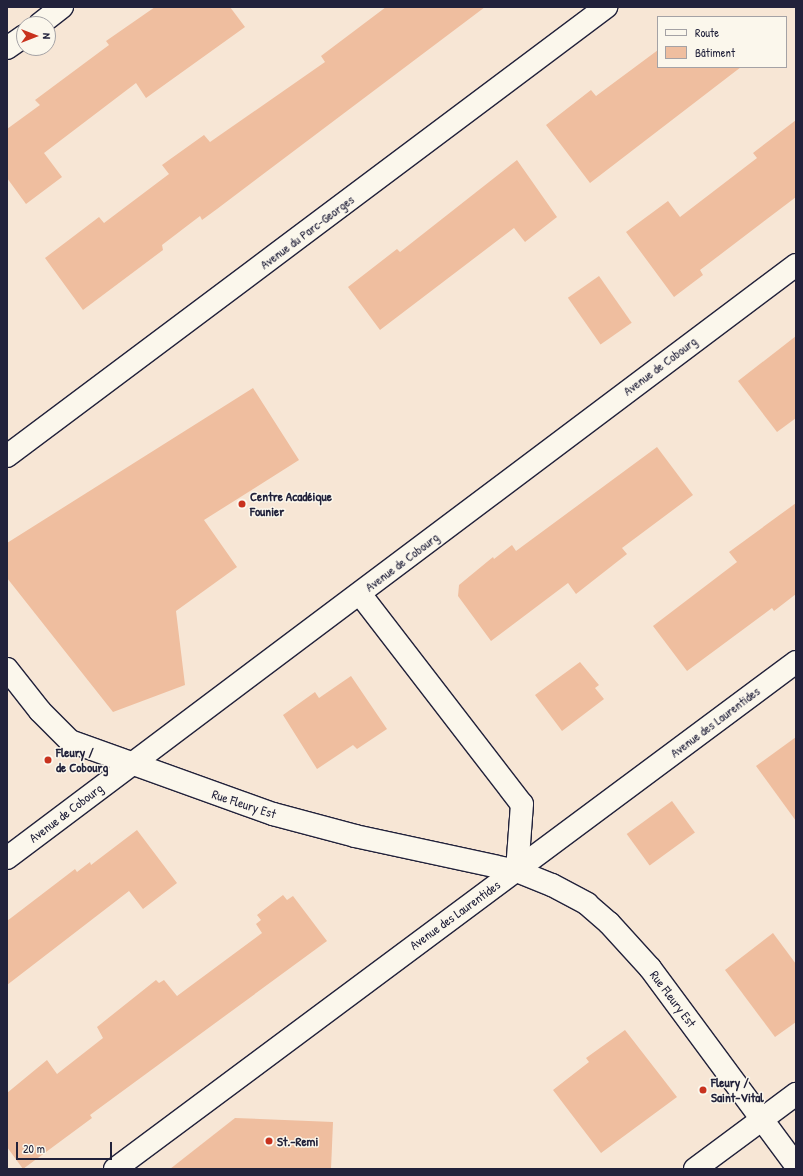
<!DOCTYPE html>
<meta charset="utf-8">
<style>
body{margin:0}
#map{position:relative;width:803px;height:1176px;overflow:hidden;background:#f7e6d5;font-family:"Patrick Hand",sans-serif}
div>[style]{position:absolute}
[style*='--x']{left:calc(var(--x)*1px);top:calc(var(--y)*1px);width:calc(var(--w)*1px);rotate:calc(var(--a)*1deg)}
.building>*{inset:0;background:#efbe9f;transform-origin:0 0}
.roads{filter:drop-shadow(1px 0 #22223b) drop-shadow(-1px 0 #22223b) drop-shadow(0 1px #22223b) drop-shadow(0 -1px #22223b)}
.minor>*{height:22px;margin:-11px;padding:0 11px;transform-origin:11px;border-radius:11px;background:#fbf7ec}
.tertiary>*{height:22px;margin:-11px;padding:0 11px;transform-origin:11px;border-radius:11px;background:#fbf7ec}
.dots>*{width:11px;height:11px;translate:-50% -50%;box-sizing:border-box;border:2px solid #fbf7ec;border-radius:50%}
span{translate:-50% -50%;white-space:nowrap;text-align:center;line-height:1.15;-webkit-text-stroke:3px #fbf7ec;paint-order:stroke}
.street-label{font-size:13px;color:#22223b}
.poi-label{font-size:13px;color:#22223b;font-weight:700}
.left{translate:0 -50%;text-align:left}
.frame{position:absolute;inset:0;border:8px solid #22223b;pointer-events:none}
.legend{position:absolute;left:657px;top:16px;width:130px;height:52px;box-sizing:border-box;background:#fbf7ec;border:1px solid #a4a2a5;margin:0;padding:5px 7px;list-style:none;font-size:12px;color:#22223b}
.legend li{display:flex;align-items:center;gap:8px;height:20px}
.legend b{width:20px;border:1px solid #a4a2a5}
.north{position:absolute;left:16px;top:16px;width:40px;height:40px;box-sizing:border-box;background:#fbf7ec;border:1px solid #a4a2a5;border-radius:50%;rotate:90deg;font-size:11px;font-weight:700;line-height:16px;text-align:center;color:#22223b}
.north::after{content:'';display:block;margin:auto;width:14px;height:18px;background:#c8321e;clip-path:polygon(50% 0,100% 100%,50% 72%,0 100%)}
.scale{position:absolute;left:16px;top:1142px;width:96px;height:18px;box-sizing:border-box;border:2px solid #22223b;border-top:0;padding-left:5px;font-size:12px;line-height:14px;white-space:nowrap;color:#22223b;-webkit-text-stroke:3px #fbf7ec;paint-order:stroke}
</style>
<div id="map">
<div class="building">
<i style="clip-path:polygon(155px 7px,230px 7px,245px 27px,146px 98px,136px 83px,44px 153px,62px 177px,26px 204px,7px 178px,7px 129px,40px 105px,35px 100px,109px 45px,106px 41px)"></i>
<i style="clip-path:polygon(386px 7px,485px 7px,217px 209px,202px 220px,200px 216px,162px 245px,163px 250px,83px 310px,45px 258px,99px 217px,104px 223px,169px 174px,162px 165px,204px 135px,210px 142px,325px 62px,321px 56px)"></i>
<i style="clip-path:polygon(658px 50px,658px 67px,741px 67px,590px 183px,546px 125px,591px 90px,596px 96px)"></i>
<i style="clip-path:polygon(796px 120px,796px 197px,700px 270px,703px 275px,674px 297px,626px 232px,668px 201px,680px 217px,757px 158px,753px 153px)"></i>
<i style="clip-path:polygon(517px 160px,557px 217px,525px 242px,514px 228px,380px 330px,348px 287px,397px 249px,400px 252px)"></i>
<i style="left:599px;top:276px;width:57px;height:38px;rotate:55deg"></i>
<i style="clip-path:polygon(796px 336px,796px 418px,777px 432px,738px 381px)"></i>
<i style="clip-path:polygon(253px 388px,299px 460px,204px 520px,237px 567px,176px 611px,185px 685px,113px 712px,7px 578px,7px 543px)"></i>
<i style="clip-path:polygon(657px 447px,693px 495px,622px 548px,627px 554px,576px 594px,568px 583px,491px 641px,458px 596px,459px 585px,493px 557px,494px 559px,512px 545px,516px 551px)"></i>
<i style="clip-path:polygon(796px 503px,796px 594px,774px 611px,772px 608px,687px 671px,653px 626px,737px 562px,729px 552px)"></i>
<i style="clip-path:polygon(580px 662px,599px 685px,595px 688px,604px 699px,562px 731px,535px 695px)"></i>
<i style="clip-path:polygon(351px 676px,387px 729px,357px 749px,353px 745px,317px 769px,283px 715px,315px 692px,319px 698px)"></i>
<i style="clip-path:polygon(796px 737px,796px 821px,756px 766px)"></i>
<i style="left:672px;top:801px;width:39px;height:56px;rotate:54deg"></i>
<i style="clip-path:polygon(137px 830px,177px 883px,143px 909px,129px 891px,7px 985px,7px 921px,75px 869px,77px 872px,90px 862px,91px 865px)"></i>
<i style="clip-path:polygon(283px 895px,287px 900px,293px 896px,327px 941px,90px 1115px,92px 1118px,23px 1169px,7px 1147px,7px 1093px,47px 1060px,57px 1074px,103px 1038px,97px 1027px,156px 980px,159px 983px,164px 980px,177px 996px,262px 933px,256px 924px,261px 920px,257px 915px)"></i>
<i style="clip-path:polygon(773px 933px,796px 964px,796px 1022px,775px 1037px,725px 970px)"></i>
<i style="clip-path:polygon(625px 1030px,677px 1097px,601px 1153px,553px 1090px,589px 1062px,586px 1058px)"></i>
<i style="clip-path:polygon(235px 1118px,333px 1122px,331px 1169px,170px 1169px)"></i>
</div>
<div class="roads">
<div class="minor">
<i style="--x:40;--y:24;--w:28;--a:-38"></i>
<i style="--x:7;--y:48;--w:21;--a:-35"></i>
<i style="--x:7;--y:456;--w:749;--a:-36.85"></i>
<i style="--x:360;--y:594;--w:265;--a:52.4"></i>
<i style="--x:522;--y:804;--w:67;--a:94.3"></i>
<i style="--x:7;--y:858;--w:987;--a:-36.93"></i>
<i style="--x:115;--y:1169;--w:849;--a:-36.67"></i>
<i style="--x:695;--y:1169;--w:126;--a:-36.6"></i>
</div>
<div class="tertiary">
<i style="--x:7;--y:669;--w:53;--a:51.8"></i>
<i style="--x:40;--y:711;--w:42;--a:45"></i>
<i style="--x:70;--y:741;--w:216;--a:19.8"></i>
<i style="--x:273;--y:814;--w:85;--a:15"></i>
<i style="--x:355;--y:836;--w:166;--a:12.2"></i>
<i style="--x:517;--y:871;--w:38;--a:22"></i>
<i style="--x:552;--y:885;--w:40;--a:28"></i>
<i style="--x:587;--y:904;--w:29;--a:41"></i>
<i style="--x:609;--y:923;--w:61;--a:47.7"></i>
<i style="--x:650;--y:968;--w:245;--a:53.5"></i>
</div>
</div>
<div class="dots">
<i style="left:242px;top:504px;background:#c8321e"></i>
<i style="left:48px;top:760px;background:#c8321e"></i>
<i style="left:703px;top:1090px;background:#c8321e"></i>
<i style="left:269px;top:1141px;background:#c8321e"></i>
</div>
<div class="street-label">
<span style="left:307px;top:232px;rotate:-37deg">Avenue du Parc-Georges</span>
<span style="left:660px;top:366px;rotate:-37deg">Avenue de Cobourg</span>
<span style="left:402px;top:562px;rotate:-37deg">Avenue de Cobourg</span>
<span style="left:715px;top:722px;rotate:-37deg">Avenue des Laurentides</span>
<span style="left:244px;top:804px;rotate:18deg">Rue Fleury Est</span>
<span style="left:66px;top:813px;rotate:-37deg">Avenue de Cobourg</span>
<span style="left:455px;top:915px;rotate:-36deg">Avenue des Laurentides</span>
<span style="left:673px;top:999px;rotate:53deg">Rue Fleury Est</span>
</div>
<div class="poi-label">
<span class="left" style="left:250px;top:504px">Centre Acadéique<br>Founier</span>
<span class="left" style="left:56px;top:760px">Fleury /<br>de Cobourg</span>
<span class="left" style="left:711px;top:1090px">Fleury /<br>Saint-Vital</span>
<span class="left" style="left:277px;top:1141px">St.-Remi</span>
</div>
<div class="frame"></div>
<ul class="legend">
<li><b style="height:5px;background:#fbf7ec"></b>Route</li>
<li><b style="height:11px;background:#efbe9f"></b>Bâtiment</li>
</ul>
<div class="north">N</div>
<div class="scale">20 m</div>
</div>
